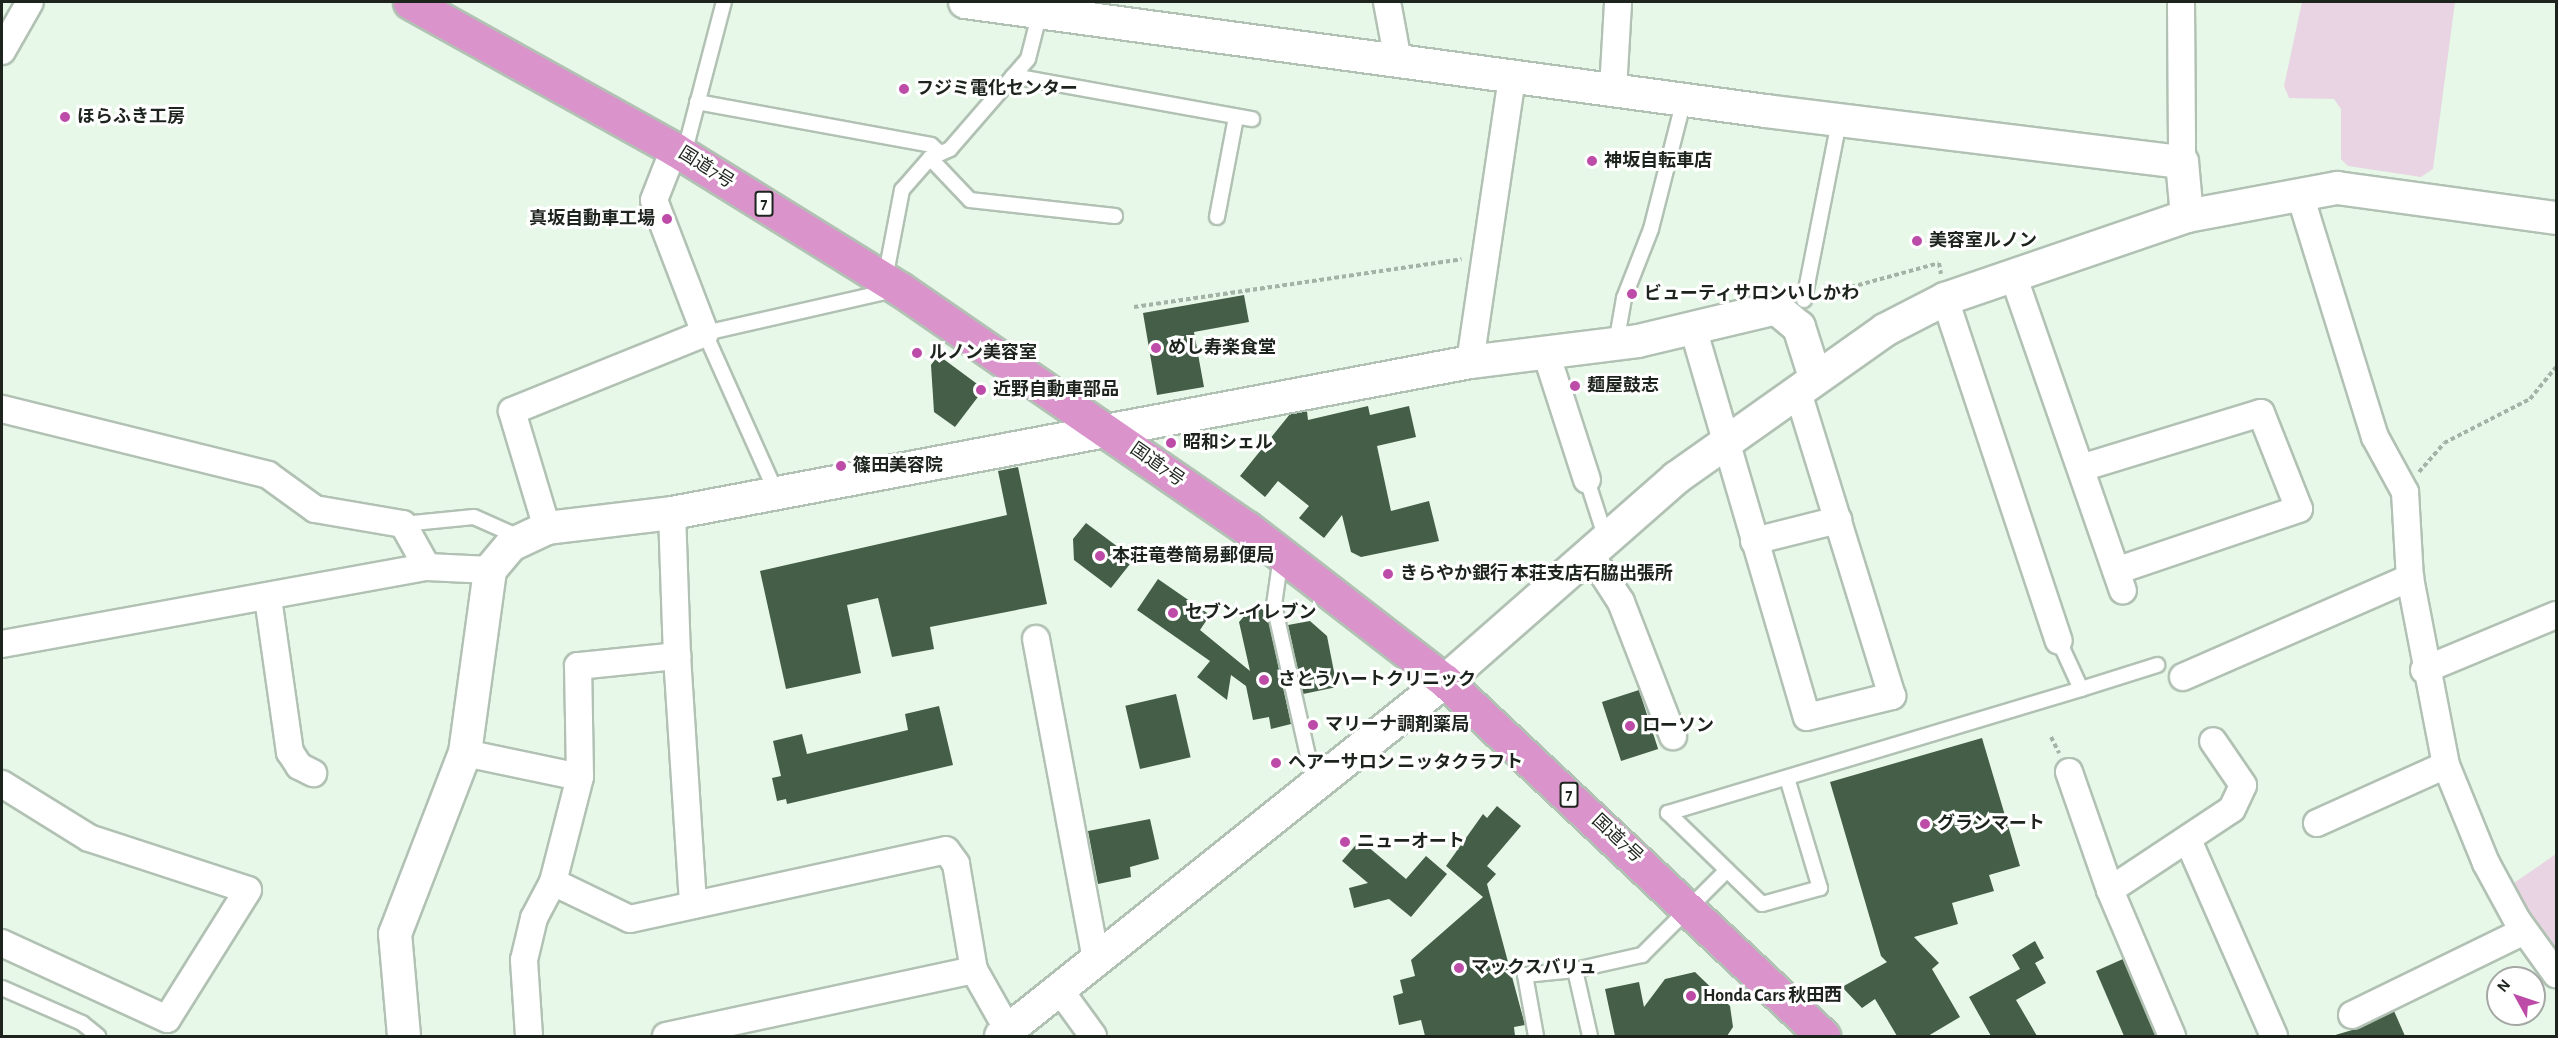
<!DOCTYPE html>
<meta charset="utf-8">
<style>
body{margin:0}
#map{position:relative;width:2558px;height:1038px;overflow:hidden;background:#e7f8e8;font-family:"Alegreya Sans","Noto Sans JP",sans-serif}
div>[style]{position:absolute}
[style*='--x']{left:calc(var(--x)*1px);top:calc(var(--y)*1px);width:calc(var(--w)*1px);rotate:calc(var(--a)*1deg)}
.green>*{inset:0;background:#e8d4e2}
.building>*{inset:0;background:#455e48;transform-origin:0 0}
.path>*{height:4px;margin-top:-2px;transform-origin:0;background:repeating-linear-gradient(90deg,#a5b3a6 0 4.5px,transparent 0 7.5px)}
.roads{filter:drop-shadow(2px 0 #b1c1b3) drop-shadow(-2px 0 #b1c1b3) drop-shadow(0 2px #b1c1b3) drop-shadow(0 -2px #b1c1b3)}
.service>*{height:14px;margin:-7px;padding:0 7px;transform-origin:7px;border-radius:7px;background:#fff}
.minor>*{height:26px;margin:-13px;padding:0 13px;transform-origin:13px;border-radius:13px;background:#fff}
.tertiary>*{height:32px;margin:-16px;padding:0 16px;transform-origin:16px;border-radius:16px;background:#fff}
.trunk>*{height:33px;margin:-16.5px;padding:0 16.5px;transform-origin:16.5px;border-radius:16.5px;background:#da94cb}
.dots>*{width:16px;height:16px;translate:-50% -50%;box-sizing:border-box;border:3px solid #fff;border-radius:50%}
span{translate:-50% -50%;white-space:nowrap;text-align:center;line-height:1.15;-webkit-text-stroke:6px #fff;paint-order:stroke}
.shield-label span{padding:2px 4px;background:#fff;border:2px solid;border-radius:4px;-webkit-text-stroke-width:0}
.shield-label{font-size:16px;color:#1d231d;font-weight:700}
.poi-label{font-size:18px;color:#1d231d;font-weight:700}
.left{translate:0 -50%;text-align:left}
.right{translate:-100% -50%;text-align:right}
.street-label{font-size:18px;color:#1d231d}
.frame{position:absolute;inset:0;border:3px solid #1d231d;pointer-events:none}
.north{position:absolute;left:2486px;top:966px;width:60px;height:60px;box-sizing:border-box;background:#fff;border:2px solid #a5a7a5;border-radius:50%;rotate:310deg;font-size:16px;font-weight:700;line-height:24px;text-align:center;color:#1d231d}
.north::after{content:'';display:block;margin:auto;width:21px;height:27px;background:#bd4ca8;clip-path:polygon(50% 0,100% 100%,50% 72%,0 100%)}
</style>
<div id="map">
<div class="green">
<i style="clip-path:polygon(2302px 2px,2455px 2px,2433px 169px,2421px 177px,2348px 166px,2341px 159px,2341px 109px,2334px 99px,2289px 98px,2284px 86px)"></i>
<i style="clip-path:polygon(2556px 854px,2556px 953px,2508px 887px)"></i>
</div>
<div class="building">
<i style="clip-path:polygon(1244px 295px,1249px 322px,1194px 332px,1204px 387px,1157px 395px,1143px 313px)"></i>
<i style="clip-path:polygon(938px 355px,984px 389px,955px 427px,934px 412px,931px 365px)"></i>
<i style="clip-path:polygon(1368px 406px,1370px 415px,1409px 406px,1416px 437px,1377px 446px,1391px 511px,1429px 501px,1439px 541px,1361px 557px,1351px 552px,1342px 515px,1324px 538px,1299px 518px,1309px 506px,1278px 481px,1265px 497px,1240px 476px,1290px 414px,1307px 411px,1308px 420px)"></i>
<i style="clip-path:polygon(1018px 467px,1047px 604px,930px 627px,934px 649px,892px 657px,878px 598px,847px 605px,861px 673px,786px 689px,760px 571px,1007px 515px,998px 471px)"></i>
<i style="clip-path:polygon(1086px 523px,1134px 559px,1111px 588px,1074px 560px,1073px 539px)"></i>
<i style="clip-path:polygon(1158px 579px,1210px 615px,1200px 630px,1250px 671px,1239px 622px,1255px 604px,1267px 613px,1291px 724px,1271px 729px,1269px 717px,1253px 720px,1246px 686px,1231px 675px,1227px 700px,1197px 677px,1210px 661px,1137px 610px)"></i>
<i style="clip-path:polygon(1310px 621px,1327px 636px,1337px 687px,1303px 694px,1288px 625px)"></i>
<i style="left:1639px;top:690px;width:62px;height:39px;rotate:72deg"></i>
<i style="left:1176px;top:694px;width:65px;height:52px;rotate:77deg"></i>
<i style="clip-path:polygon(939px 706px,953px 765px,787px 804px,786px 799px,777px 801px,772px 778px,781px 776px,773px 741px,802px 734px,807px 754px,908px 730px,905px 714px)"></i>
<i style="clip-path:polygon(1982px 738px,2020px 866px,1989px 875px,1994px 891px,1952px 903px,1958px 924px,1914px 937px,1939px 963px,1932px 969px,1960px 1017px,1928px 1036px,1897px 1036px,1875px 999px,1862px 1008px,1842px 987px,1887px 962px,1881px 956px,1830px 782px)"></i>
<i style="clip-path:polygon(1497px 806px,1521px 826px,1487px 866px,1496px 874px,1487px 884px,1525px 1025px,1514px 1027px,1515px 1036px,1425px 1036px,1421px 1020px,1399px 1025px,1393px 996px,1403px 993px,1400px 980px,1415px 976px,1411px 960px,1483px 897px,1446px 866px,1483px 814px,1487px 818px)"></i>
<i style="clip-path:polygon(1150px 819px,1159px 859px,1130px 867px,1131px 877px,1098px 884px,1088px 831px)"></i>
<i style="clip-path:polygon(1360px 840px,1406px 879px,1426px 856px,1447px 874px,1411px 917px,1389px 899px,1354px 908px,1349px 888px,1368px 883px,1342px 861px)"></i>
<i style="clip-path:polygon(2035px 941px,2044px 958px,2035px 963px,2046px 983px,2016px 1000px,2037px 1036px,1991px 1036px,1969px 997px,2020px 969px,2012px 955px)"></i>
<i style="clip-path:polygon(2123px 959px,2156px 1036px,2124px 1036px,2096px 971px)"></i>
<i style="clip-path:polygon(1695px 972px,1730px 1006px,1733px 1027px,1727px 1036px,1615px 1036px,1605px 989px,1639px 982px,1644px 1007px,1665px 979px)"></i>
<i style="clip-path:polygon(2394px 1011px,2405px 1036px,2332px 1036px,2359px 1028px)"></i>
</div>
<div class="path">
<i style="--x:1822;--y:295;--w:121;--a:-15.3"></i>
<i style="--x:1939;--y:263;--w:11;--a:80"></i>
<i style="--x:1134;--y:307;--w:331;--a:-8.3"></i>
<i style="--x:2419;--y:472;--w:38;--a:-49"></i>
<i style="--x:2444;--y:443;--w:97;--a:-27.1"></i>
<i style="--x:2530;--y:399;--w:41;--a:-50.9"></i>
<i style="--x:2051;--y:737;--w:18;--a:63"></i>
</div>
<div class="roads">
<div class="service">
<i style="--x:1013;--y:76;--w:243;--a:10.2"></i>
<i style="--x:697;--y:102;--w:238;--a:10.4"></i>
<i style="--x:931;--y:145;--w:12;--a:42"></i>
<i style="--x:684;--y:154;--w:157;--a:-75.3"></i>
<i style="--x:930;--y:158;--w:58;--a:46.4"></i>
<i style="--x:970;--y:200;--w:146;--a:6.3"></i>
<i style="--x:1217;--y:217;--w:102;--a:-79.2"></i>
<i style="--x:885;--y:279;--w:91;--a:-79.2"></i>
<i style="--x:902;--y:190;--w:43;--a:-48.8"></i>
<i style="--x:930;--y:158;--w:22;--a:-24"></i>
<i style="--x:950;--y:149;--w:119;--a:-49.1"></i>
<i style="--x:1028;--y:59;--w:49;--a:-75.7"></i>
<i style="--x:1804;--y:300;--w:182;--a:-78.9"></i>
<i style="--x:1616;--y:344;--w:47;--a:-80.1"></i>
<i style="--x:1624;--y:298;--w:74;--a:-68.6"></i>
<i style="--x:1651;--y:229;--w:133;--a:-75.7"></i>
<i style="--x:1587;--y:480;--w:62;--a:72.1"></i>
<i style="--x:776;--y:492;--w:174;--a:-114.1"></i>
<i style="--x:705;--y:333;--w:195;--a:-12.8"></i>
<i style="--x:403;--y:524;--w:71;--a:-5.6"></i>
<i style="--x:474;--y:517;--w:49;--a:24"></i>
<i style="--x:1281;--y:556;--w:49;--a:98.1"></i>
<i style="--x:1274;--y:605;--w:182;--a:77.3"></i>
<i style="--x:2081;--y:689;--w:80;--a:-17.5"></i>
<i style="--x:1787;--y:778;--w:115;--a:73.3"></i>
<i style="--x:1820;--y:888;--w:60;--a:164.6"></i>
<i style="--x:1762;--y:904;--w:131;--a:-135.9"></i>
<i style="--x:1668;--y:813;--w:431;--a:-16.7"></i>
<i style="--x:2081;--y:689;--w:53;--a:-114.6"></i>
<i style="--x:2;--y:988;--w:87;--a:23.6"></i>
<i style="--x:82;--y:1023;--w:21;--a:39"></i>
<i style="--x:1536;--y:1036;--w:62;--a:-100.2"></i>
<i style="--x:1525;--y:975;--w:50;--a:-5.7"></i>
<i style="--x:1590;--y:1036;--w:68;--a:-102.8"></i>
<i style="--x:1575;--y:970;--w:69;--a:-12.6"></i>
<i style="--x:1642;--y:955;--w:120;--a:-45"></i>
</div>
<div class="minor">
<i style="--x:1387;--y:2;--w:60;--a:79.4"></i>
<i style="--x:2181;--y:2;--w:160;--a:89.6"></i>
<i style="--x:2;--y:51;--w:56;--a:-60.3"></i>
<i style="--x:1613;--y:90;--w:88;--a:-86.7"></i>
<i style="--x:2300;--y:195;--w:253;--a:72.8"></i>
<i style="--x:2375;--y:437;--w:63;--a:61.4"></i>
<i style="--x:2405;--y:492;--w:86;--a:86.7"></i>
<i style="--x:2410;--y:578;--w:190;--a:79.1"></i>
<i style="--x:2446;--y:765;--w:106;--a:67.8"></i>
<i style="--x:2486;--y:863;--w:65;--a:61.5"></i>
<i style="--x:2517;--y:920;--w:67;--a:54.2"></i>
<i style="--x:2013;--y:275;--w:334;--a:70.8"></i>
<i style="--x:1945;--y:299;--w:360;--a:71.6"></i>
<i style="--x:1693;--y:328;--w:405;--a:73.7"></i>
<i style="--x:1807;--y:717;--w:88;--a:-13.9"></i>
<i style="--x:1892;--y:696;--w:318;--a:-107.2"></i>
<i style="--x:1546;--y:353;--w:133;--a:72.1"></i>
<i style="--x:1470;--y:362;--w:289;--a:-81.6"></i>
<i style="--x:2;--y:409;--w:274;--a:13.9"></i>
<i style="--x:268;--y:475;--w:58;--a:35.9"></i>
<i style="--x:315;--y:509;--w:89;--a:9.7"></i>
<i style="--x:403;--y:524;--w:49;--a:60.8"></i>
<i style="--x:2081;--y:468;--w:188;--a:-17"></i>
<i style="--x:2261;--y:413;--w:103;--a:68.4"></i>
<i style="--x:2299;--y:509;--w:193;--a:161.3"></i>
<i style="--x:672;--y:513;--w:143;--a:88"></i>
<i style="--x:547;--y:528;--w:122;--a:-106.7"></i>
<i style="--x:512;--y:411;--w:208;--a:-22"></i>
<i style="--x:705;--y:333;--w:142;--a:-111"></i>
<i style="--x:654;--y:200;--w:55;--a:-68.6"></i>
<i style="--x:1754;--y:541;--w:87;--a:-14"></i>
<i style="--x:1590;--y:554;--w:57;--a:57.1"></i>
<i style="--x:1621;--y:602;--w:144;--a:68.8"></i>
<i style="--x:268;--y:598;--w:156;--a:81.9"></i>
<i style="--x:290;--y:752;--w:17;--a:57"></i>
<i style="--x:299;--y:766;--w:16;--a:27"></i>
<i style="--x:1036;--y:639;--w:327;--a:79.4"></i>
<i style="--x:2;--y:644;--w:432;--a:-10.3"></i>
<i style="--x:427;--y:567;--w:63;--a:2.7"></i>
<i style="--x:2424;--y:670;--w:143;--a:-22.6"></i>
<i style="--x:2183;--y:677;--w:248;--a:-23.6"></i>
<i style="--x:465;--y:753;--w:117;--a:11.8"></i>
<i style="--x:2069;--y:772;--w:125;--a:70.8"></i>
<i style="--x:2110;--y:890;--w:159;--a:67"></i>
<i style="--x:2;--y:784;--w:102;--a:31.8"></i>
<i style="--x:89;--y:838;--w:167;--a:18.1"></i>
<i style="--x:248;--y:890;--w:152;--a:122.1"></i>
<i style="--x:167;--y:1019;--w:182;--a:-155.3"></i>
<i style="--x:2317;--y:823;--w:141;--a:-24.2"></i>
<i style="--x:2188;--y:840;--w:214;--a:66.3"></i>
<i style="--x:553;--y:882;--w:108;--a:-75.6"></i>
<i style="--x:580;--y:777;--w:111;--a:-91"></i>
<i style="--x:578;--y:666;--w:100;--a:-5.8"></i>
<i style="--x:677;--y:656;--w:248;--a:86.3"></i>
<i style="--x:2110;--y:890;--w:146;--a:-33.6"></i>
<i style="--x:2232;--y:809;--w:26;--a:-65"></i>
<i style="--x:2243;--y:785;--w:53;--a:-124.3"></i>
<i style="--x:974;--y:970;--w:69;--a:60.5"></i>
<i style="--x:1059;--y:989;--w:58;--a:54.1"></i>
<i style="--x:2352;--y:1015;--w:191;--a:-26"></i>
<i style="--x:529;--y:1036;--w:76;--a:-93.8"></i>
<i style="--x:524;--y:960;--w:43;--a:-76.6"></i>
<i style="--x:534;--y:918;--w:41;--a:-62.2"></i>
<i style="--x:553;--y:882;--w:85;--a:25.7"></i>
<i style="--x:630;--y:919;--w:323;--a:-12.3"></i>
<i style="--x:946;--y:850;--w:17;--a:54"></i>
<i style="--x:956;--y:864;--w:108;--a:80.4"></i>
<i style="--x:974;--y:970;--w:315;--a:167.9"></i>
</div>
<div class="tertiary">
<i style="--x:965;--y:2;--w:808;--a:7.75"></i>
<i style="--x:1766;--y:111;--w:419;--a:7"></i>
<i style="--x:2182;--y:162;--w:54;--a:84.7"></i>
<i style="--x:404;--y:1036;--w:102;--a:-95"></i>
<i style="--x:395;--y:934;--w:194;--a:-68.9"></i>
<i style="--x:465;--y:753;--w:185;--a:-82.2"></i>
<i style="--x:490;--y:570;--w:33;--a:-50"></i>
<i style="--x:511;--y:545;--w:40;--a:-25"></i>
<i style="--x:547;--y:528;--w:126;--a:-6.8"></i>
<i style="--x:672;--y:513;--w:812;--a:-10.71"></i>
<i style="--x:1470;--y:362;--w:169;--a:-7.1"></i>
<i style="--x:1638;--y:341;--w:142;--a:-13.4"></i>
<i style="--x:1776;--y:308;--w:30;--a:40"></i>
<i style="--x:1799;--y:327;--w:52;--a:72.3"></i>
<i style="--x:1001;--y:1036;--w:568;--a:-38.64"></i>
<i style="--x:1445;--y:681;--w:308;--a:-41.3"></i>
<i style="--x:1676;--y:478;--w:256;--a:-35.3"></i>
<i style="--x:1885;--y:330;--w:68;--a:-27.3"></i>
<i style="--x:1945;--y:299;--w:256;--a:-18.9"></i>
<i style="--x:2187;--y:216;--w:153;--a:-10.6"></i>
<i style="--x:2337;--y:188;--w:221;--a:7.8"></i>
</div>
<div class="trunk">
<i style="--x:410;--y:2;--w:302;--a:29.1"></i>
<i style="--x:674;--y:149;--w:266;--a:31.8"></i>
<i style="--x:900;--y:289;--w:421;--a:34.6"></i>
<i style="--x:1247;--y:528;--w:250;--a:37.7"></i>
<i style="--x:1445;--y:681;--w:519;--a:43.2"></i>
</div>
</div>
<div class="dots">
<i style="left:904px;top:89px;background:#bd4ca8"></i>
<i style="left:65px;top:117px;background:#bd4ca8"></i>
<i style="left:1592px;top:161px;background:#bd4ca8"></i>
<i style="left:667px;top:219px;background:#bd4ca8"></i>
<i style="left:1917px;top:241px;background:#bd4ca8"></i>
<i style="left:1632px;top:294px;background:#bd4ca8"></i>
<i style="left:1156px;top:348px;background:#bd4ca8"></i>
<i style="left:917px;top:353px;background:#bd4ca8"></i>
<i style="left:1575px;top:386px;background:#bd4ca8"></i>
<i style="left:981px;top:390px;background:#bd4ca8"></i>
<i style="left:1171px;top:443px;background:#bd4ca8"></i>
<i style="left:841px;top:466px;background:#bd4ca8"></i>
<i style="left:1100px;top:556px;background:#bd4ca8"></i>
<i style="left:1388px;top:574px;background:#bd4ca8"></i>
<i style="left:1173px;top:613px;background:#bd4ca8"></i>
<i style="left:1264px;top:680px;background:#bd4ca8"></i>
<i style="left:1313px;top:725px;background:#bd4ca8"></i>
<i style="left:1630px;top:726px;background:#bd4ca8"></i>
<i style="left:1276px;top:763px;background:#bd4ca8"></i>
<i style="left:1925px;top:824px;background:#bd4ca8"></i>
<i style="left:1345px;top:842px;background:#bd4ca8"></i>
<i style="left:1459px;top:968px;background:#bd4ca8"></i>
<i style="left:1691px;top:996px;background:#bd4ca8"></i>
</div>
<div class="shield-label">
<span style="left:764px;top:204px">7</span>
<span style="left:1569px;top:795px">7</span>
</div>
<div class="poi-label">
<span class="left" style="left:916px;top:89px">フジミ電化センター</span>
<span class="left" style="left:77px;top:117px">ほらふき工房</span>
<span class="left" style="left:1604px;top:161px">神坂自転車店</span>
<span class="right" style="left:655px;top:219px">真坂自動車工場</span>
<span class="left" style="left:1929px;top:241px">美容室ルノン</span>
<span class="left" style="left:1644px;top:294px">ビューティサロンいしかわ</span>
<span class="left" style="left:1168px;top:348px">めし寿楽食堂</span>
<span class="left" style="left:929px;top:353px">ルノン美容室</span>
<span class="left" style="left:1587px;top:386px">麺屋鼓志</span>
<span class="left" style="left:993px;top:390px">近野自動車部品</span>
<span class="left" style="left:1183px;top:443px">昭和シェル</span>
<span class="left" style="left:853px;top:466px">篠田美容院</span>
<span class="left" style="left:1112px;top:556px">本荘竜巻簡易郵便局</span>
<span class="left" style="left:1400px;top:574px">きらやか銀行 本荘支店石脇出張所</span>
<span class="left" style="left:1185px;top:613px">セブン-イレブン</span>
<span class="left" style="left:1278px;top:680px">さとうハートクリニック</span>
<span class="left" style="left:1325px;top:725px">マリーナ調剤薬局</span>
<span class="left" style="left:1642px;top:726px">ローソン</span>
<span class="left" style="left:1288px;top:763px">ヘアーサロン ニッタクラフト</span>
<span class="left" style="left:1937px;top:824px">グランマート</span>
<span class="left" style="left:1357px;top:842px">ニューオート</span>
<span class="left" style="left:1471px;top:968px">マックスバリュ</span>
<span class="left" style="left:1703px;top:996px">Honda Cars 秋田西</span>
</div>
<div class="street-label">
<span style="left:706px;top:168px;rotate:32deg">国道7号</span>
<span style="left:1157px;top:465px;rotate:35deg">国道7号</span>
<span style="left:1617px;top:839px;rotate:43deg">国道7号</span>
</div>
<div class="frame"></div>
<div class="north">N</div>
</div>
